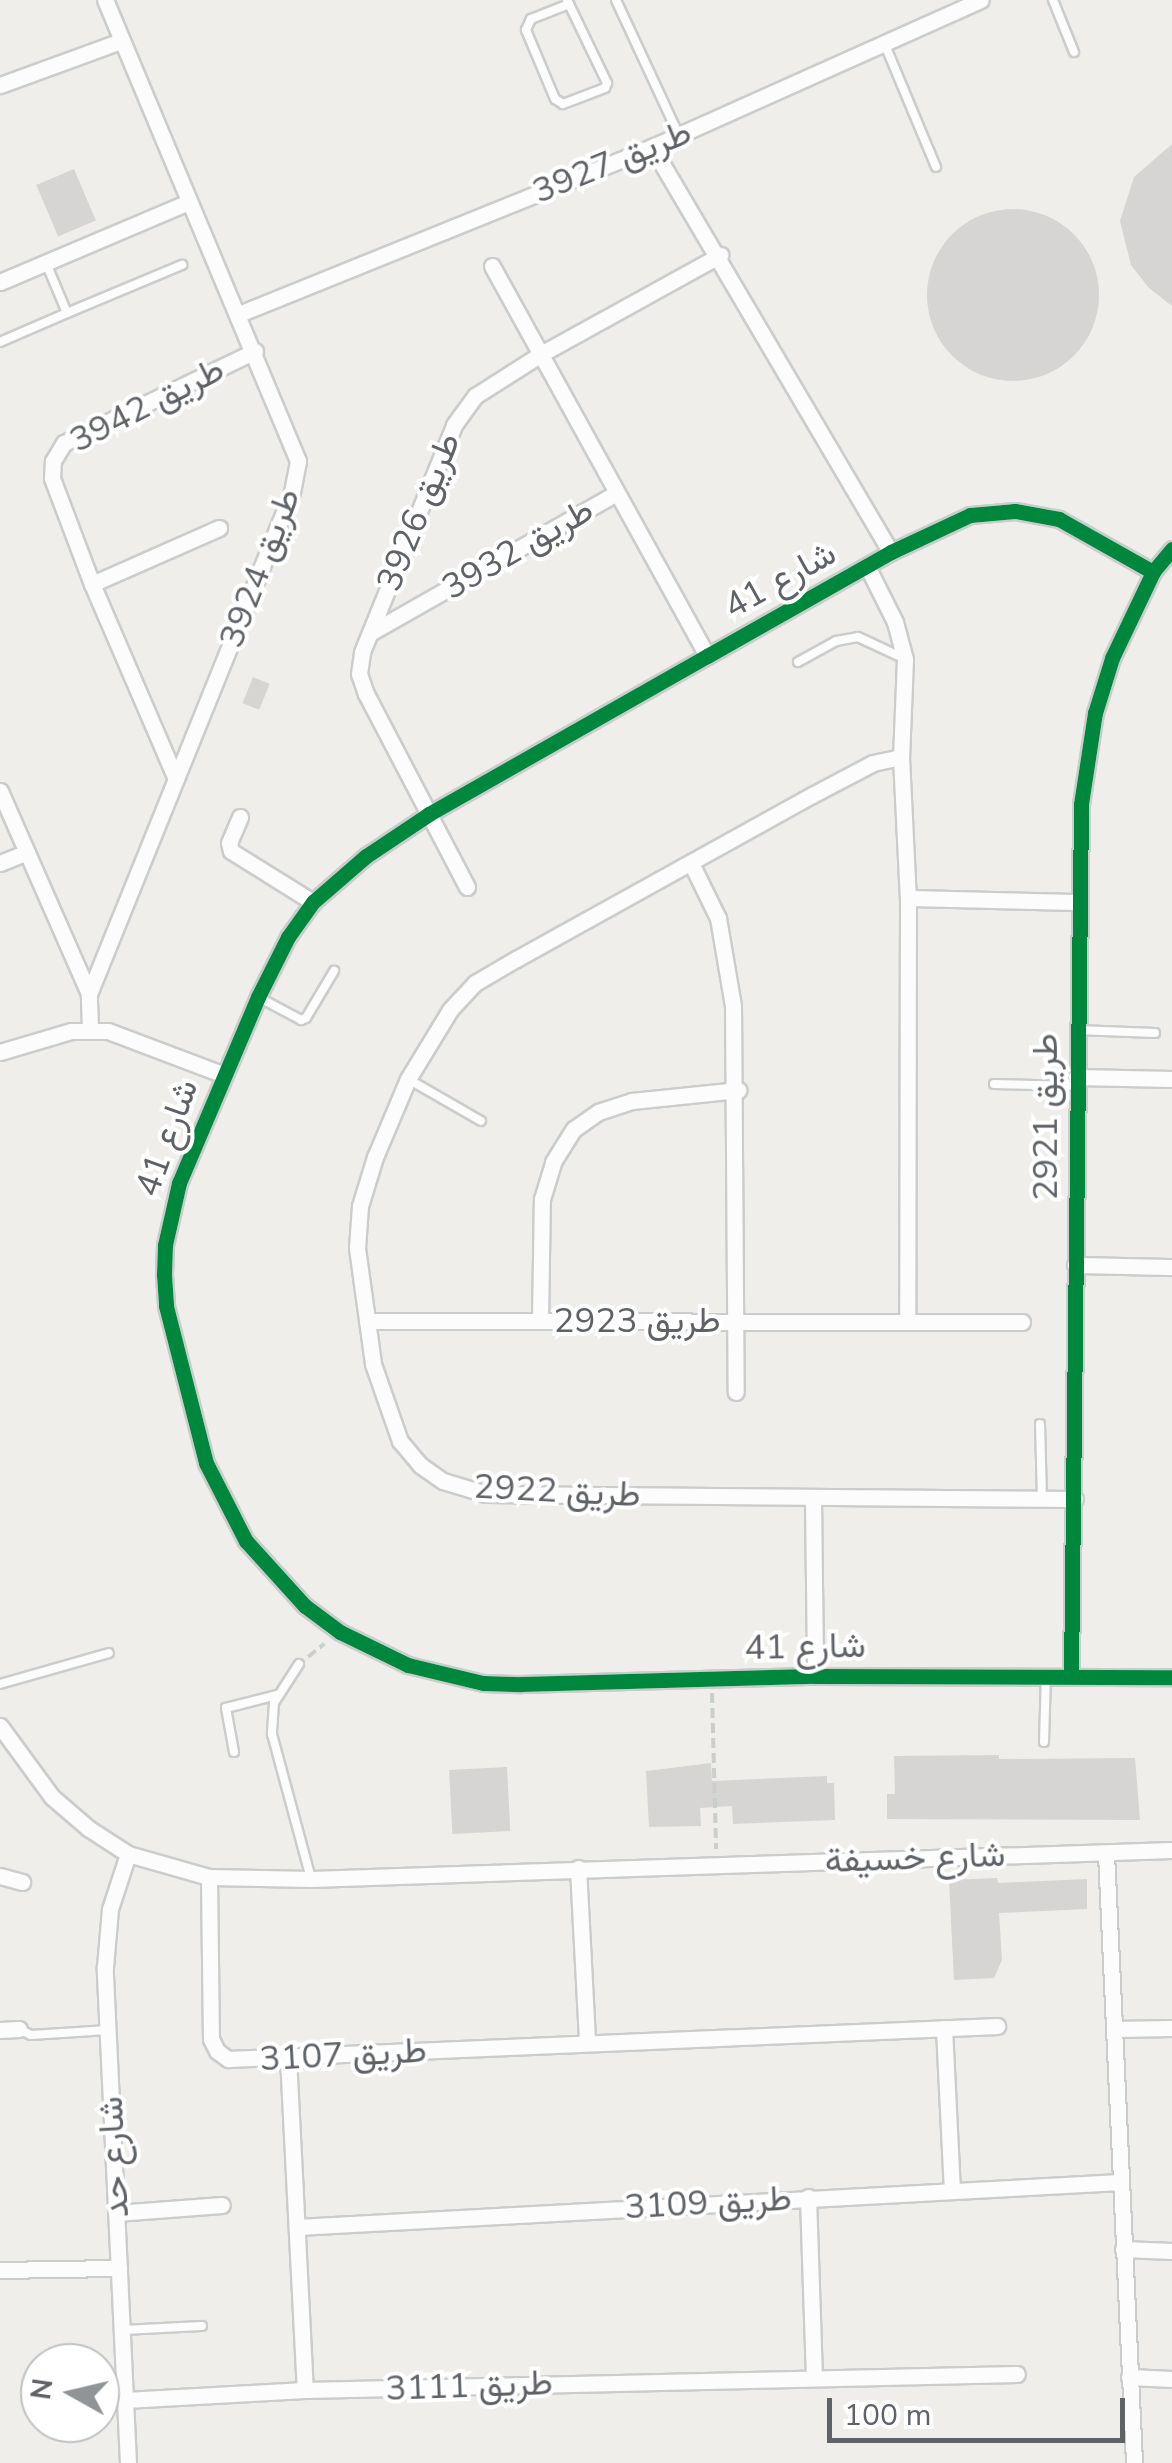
<!DOCTYPE html>
<meta charset="utf-8">
<style>
body{margin:0}
#map{position:relative;width:1172px;height:2463px;overflow:hidden;background:#efeeea;font-family:"Nunito Sans",Vazirmatn,sans-serif}
div>[style]{position:absolute}
[style*='--x']{left:calc(var(--x)*1px);top:calc(var(--y)*1px);width:calc(var(--w)*1px);rotate:calc(var(--a)*1deg)}
.building>*{inset:0;background:#d6d5d3;transform-origin:0 0}
.round{border-radius:50%}
.path>*{height:4px;margin-top:-2px;transform-origin:0;background:repeating-linear-gradient(90deg,#cacfcc 0 10px,transparent 0 15px)}
.roads{filter:drop-shadow(2px 0 #cbcccc) drop-shadow(-2px 0 #cbcccc) drop-shadow(0 2px #cbcccc) drop-shadow(0 -2px #cbcccc)}
.lane>*{height:8px;margin:-4px;padding:0 4px;transform-origin:4px;border-radius:4px;background:#fdfcfc}
.street>*{height:15px;margin:-7.5px;padding:0 7.5px;transform-origin:7.5px;border-radius:7.5px;background:#fdfcfc}
.cycleway>*{height:15px;margin:-7.5px;padding:0 7.5px;transform-origin:7.5px;border-radius:7.5px;background:#00873e}
span{translate:-50% -50%;white-space:nowrap;text-align:center;line-height:1.15;-webkit-text-stroke:8px #fff;paint-order:stroke}
.street-label{font-size:35px;color:#5f6368}
.north{position:absolute;left:20px;top:2343px;width:100px;height:100px;box-sizing:border-box;background:#fff;border:2px solid #bfc1c3;border-radius:50%;rotate:278deg;font-size:28px;font-weight:700;line-height:40px;text-align:center;color:#5f6368}
.north::after{content:'';display:block;margin:auto;width:35px;height:45px;background:#919496;clip-path:polygon(50% 0,100% 100%,50% 72%,0 100%)}
.scale{position:absolute;left:827px;top:2398px;width:298px;height:45px;box-sizing:border-box;border:5px solid #5f6368;border-top:0;padding-left:12px;font-size:30px;line-height:35px;white-space:nowrap;color:#5f6368;-webkit-text-stroke:8px #fff;paint-order:stroke}
</style>
<div id="map">
<div class="building">
<i style="clip-path:polygon(1172px 144px,1172px 306px,1149px 288px,1131px 265px,1120px 221px,1134px 177px)"></i>
<i style="left:74px;top:169px;width:56px;height:41px;rotate:67deg"></i>
<i class="round" style="left:927px;top:209px;width:172px;height:172px"></i>
<i style="left:253px;top:677px;width:18px;height:28px;rotate:22deg"></i>
<i style="clip-path:polygon(999px 1755px,999px 1759px,1135px 1758px,1140px 1820px,887px 1819px,887px 1794px,895px 1794px,894px 1756px)"></i>
<i style="clip-path:polygon(711px 1763px,712px 1781px,827px 1776px,827px 1783px,834px 1783px,835px 1820px,733px 1824px,732px 1806px,700px 1808px,701px 1826px,649px 1827px,646px 1771px)"></i>
<i style="left:507px;top:1767px;width:64px;height:58px;rotate:87deg"></i>
<i style="clip-path:polygon(997px 1878px,998px 1883px,1087px 1879px,1087px 1909px,999px 1913px,1002px 1960px,994px 1978px,954px 1980px,949px 1880px)"></i>
</div>
<div class="path">
<i style="--x:308;--y:1657;--w:21;--a:-39"></i>
<i style="--x:712;--y:1693;--w:156;--a:88.5"></i>
</div>
<div class="roads">
<div class="lane">
<i style="--x:567;--y:0;--w:4;--a:63"></i>
<i style="--x:569;--y:4;--w:88;--a:64.3"></i>
<i style="--x:607;--y:83;--w:5;--a:112"></i>
<i style="--x:605;--y:88;--w:45;--a:159.1"></i>
<i style="--x:563;--y:104;--w:9;--a:-148"></i>
<i style="--x:555;--y:99;--w:75;--a:-112.8"></i>
<i style="--x:526;--y:30;--w:12;--a:-66"></i>
<i style="--x:531;--y:19;--w:41;--a:-21.5"></i>
<i style="--x:616;--y:0;--w:150;--a:65.1"></i>
<i style="--x:1053;--y:0;--w:56;--a:68"></i>
<i style="--x:885;--y:45;--w:132;--a:67.3"></i>
<i style="--x:46;--y:263;--w:54;--a:67.2"></i>
<i style="--x:67;--y:313;--w:125;--a:-22.7"></i>
<i style="--x:0;--y:342;--w:73;--a:-23.4"></i>
<i style="--x:798;--y:662;--w:43;--a:-28.9"></i>
<i style="--x:836;--y:641;--w:22;--a:-10"></i>
<i style="--x:858;--y:637;--w:47;--a:24.9"></i>
<i style="--x:258;--y:997;--w:49;--a:28.1"></i>
<i style="--x:301;--y:1020;--w:5;--a:-22"></i>
<i style="--x:306;--y:1018;--w:55;--a:-59.2"></i>
<i style="--x:1077;--y:1030;--w:78;--a:2.2"></i>
<i style="--x:408;--y:1079;--w:84;--a:29.9"></i>
<i style="--x:994;--y:1084;--w:82;--a:1.4"></i>
<i style="--x:1040;--y:1424;--w:76;--a:88.5"></i>
<i style="--x:299;--y:1664;--w:46;--a:122.7"></i>
<i style="--x:274;--y:1703;--w:31;--a:94"></i>
<i style="--x:272;--y:1734;--w:150;--a:74.9"></i>
<i style="--x:0;--y:1684;--w:113;--a:-15.9"></i>
<i style="--x:1044;--y:1742;--w:66;--a:-88.3"></i>
<i style="--x:234;--y:1752;--w:45;--a:-100.3"></i>
<i style="--x:226;--y:1708;--w:53;--a:-14.3"></i>
<i style="--x:19;--y:2029;--w:13;--a:27"></i>
<i style="--x:31;--y:2035;--w:77;--a:-3.7"></i>
<i style="--x:122;--y:2330;--w:80;--a:-2.9"></i>
</div>
<div class="street">
<i style="--x:0;--y:85;--w:129;--a:-20"></i>
<i style="--x:652;--y:147;--w:470;--a:59.5"></i>
<i style="--x:492;--y:266;--w:445;--a:61.1"></i>
<i style="--x:0;--y:282;--w:202;--a:-23"></i>
<i style="--x:239;--y:314;--w:445;--a:-22"></i>
<i style="--x:652;--y:147;--w:360;--a:-24.1"></i>
<i style="--x:1172;--y:549;--w:30;--a:130"></i>
<i style="--x:1153;--y:572;--w:108;--a:-150.6"></i>
<i style="--x:1059;--y:519;--w:45;--a:-169.7"></i>
<i style="--x:1015;--y:511;--w:45;--a:174.9"></i>
<i style="--x:970;--y:515;--w:87;--a:154.9"></i>
<i style="--x:891;--y:552;--w:211;--a:150.5"></i>
<i style="--x:707;--y:656;--w:320;--a:150.4"></i>
<i style="--x:429;--y:814;--w:76;--a:146.3"></i>
<i style="--x:366;--y:856;--w:70;--a:139"></i>
<i style="--x:313;--y:902;--w:43;--a:125.5"></i>
<i style="--x:288;--y:937;--w:67;--a:116.6"></i>
<i style="--x:258;--y:997;--w:202;--a:113"></i>
<i style="--x:179;--y:1183;--w:64;--a:102.7"></i>
<i style="--x:165;--y:1245;--w:30;--a:92"></i>
<i style="--x:164;--y:1275;--w:31;--a:86"></i>
<i style="--x:166;--y:1306;--w:162;--a:75.7"></i>
<i style="--x:206;--y:1463;--w:88;--a:62.9"></i>
<i style="--x:246;--y:1541;--w:88;--a:47.8"></i>
<i style="--x:305;--y:1606;--w:44;--a:36.6"></i>
<i style="--x:340;--y:1632;--w:76;--a:25.9"></i>
<i style="--x:408;--y:1665;--w:77;--a:13.5"></i>
<i style="--x:483;--y:1683;--w:38;--a:2"></i>
<i style="--x:521;--y:1684;--w:294;--a:-1.6"></i>
<i style="--x:815;--y:1676;--w:357;--a:0.2"></i>
<i style="--x:867;--y:566;--w:63;--a:63.4"></i>
<i style="--x:895;--y:622;--w:38;--a:75"></i>
<i style="--x:905;--y:659;--w:98;--a:92.3"></i>
<i style="--x:901;--y:757;--w:141;--a:87.2"></i>
<i style="--x:908;--y:898;--w:424;--a:90.1"></i>
<i style="--x:92;--y:584;--w:139;--a:-23.8"></i>
<i style="--x:370;--y:633;--w:282;--a:-29.6"></i>
<i style="--x:901;--y:757;--w:29;--a:168"></i>
<i style="--x:873;--y:763;--w:69;--a:152.3"></i>
<i style="--x:812;--y:795;--w:338;--a:151"></i>
<i style="--x:516;--y:959;--w:48;--a:149.7"></i>
<i style="--x:475;--y:983;--w:37;--a:133"></i>
<i style="--x:450;--y:1010;--w:81;--a:121.3"></i>
<i style="--x:408;--y:1079;--w:85;--a:112.9"></i>
<i style="--x:375;--y:1157;--w:51;--a:107"></i>
<i style="--x:360;--y:1206;--w:42;--a:94.1"></i>
<i style="--x:357;--y:1248;--w:117;--a:82.1"></i>
<i style="--x:373;--y:1364;--w:82;--a:70.7"></i>
<i style="--x:400;--y:1441;--w:31;--a:50"></i>
<i style="--x:420;--y:1465;--w:28;--a:35"></i>
<i style="--x:443;--y:1481;--w:45;--a:16.8"></i>
<i style="--x:486;--y:1494;--w:589;--a:0.49"></i>
<i style="--x:176;--y:779;--w:212;--a:-113.3"></i>
<i style="--x:92;--y:584;--w:113;--a:-110.7"></i>
<i style="--x:52;--y:478;--w:17;--a:-87"></i>
<i style="--x:53;--y:461;--w:21;--a:-59"></i>
<i style="--x:64;--y:443;--w:212;--a:-25.7"></i>
<i style="--x:0;--y:791;--w:222;--a:66.3"></i>
<i style="--x:240;--y:817;--w:28;--a:113"></i>
<i style="--x:229;--y:843;--w:8;--a:76"></i>
<i style="--x:231;--y:851;--w:97;--a:31.9"></i>
<i style="--x:0;--y:863;--w:29;--a:-22"></i>
<i style="--x:691;--y:863;--w:61;--a:63.9"></i>
<i style="--x:718;--y:918;--w:89;--a:80.3"></i>
<i style="--x:733;--y:1006;--w:386;--a:89.6"></i>
<i style="--x:467;--y:887;--w:218;--a:-117.6"></i>
<i style="--x:366;--y:694;--w:21;--a:-109"></i>
<i style="--x:359;--y:674;--w:22;--a:-82"></i>
<i style="--x:362;--y:652;--w:245;--a:-67.9"></i>
<i style="--x:454;--y:425;--w:36;--a:-54"></i>
<i style="--x:475;--y:396;--w:78;--a:-32.5"></i>
<i style="--x:541;--y:354;--w:205;--a:-28.9"></i>
<i style="--x:908;--y:898;--w:169;--a:1.4"></i>
<i style="--x:90;--y:1029;--w:35;--a:-92"></i>
<i style="--x:89;--y:994;--w:541;--a:-67.98"></i>
<i style="--x:292;--y:492;--w:32;--a:-79"></i>
<i style="--x:298;--y:461;--w:500;--a:-112.7"></i>
<i style="--x:0;--y:1052;--w:74;--a:-16.5"></i>
<i style="--x:71;--y:1031;--w:37;--a:0"></i>
<i style="--x:108;--y:1031;--w:122;--a:20.7"></i>
<i style="--x:1076;--y:1077;--w:96;--a:1.2"></i>
<i style="--x:1075;--y:1265;--w:97;--a:1.2"></i>
<i style="--x:367;--y:1321;--w:655;--a:0.09"></i>
<i style="--x:540;--y:1321;--w:122;--a:-89.1"></i>
<i style="--x:542;--y:1199;--w:39;--a:-73"></i>
<i style="--x:553;--y:1162;--w:39;--a:-58"></i>
<i style="--x:574;--y:1129;--w:29;--a:-35"></i>
<i style="--x:598;--y:1112;--w:36;--a:-18"></i>
<i style="--x:632;--y:1101;--w:107;--a:-5.9"></i>
<i style="--x:813;--y:1500;--w:176;--a:89.3"></i>
<i style="--x:1071;--y:1676;--w:872;--a:-89.34"></i>
<i style="--x:1081;--y:804;--w:92;--a:-81.3"></i>
<i style="--x:1095;--y:713;--w:58;--a:-72.8"></i>
<i style="--x:1112;--y:658;--w:95;--a:-64.5"></i>
<i style="--x:0;--y:1726;--w:88;--a:53.8"></i>
<i style="--x:52;--y:1797;--w:48;--a:40.7"></i>
<i style="--x:88;--y:1828;--w:48;--a:33"></i>
<i style="--x:128;--y:1854;--w:84;--a:15.9"></i>
<i style="--x:209;--y:1877;--w:102;--a:1.1"></i>
<i style="--x:311;--y:1879;--w:861;--a:-1.93"></i>
<i style="--x:1106;--y:1853;--w:611;--a:87.37"></i>
<i style="--x:578;--y:1868;--w:174;--a:87"></i>
<i style="--x:0;--y:1876;--w:23;--a:15"></i>
<i style="--x:209;--y:1877;--w:162;--a:89.3"></i>
<i style="--x:211;--y:2039;--w:13;--a:63"></i>
<i style="--x:217;--y:2051;--w:14;--a:36"></i>
<i style="--x:228;--y:2059;--w:770;--a:-2.46"></i>
<i style="--x:944;--y:2028;--w:162;--a:87.2"></i>
<i style="--x:1114;--y:2029;--w:58;--a:-1"></i>
<i style="--x:0;--y:2030;--w:19;--a:-3"></i>
<i style="--x:288;--y:2057;--w:333;--a:87.1"></i>
<i style="--x:808;--y:2197;--w:178;--a:88.1"></i>
<i style="--x:116;--y:2213;--w:106;--a:-4.3"></i>
<i style="--x:297;--y:2227;--w:824;--a:-3.13"></i>
<i style="--x:1123;--y:2249;--w:49;--a:2.3"></i>
<i style="--x:0;--y:2270;--w:119;--a:-1"></i>
<i style="--x:1129;--y:2377;--w:43;--a:2.7"></i>
<i style="--x:125;--y:2400;--w:180;--a:-3.2"></i>
<i style="--x:305;--y:2390;--w:712;--a:-1.29"></i>
<i style="--x:128;--y:2463;--w:497;--a:-92.7"></i>
<i style="--x:105;--y:1967;--w:58;--a:-85.1"></i>
<i style="--x:110;--y:1909;--w:58;--a:-71.9"></i>
</div>
</div>
<div class="cycleway">
<i style="--x:1172;--y:549;--w:30;--a:130"></i>
<i style="--x:1153;--y:572;--w:108;--a:-150.6"></i>
<i style="--x:1059;--y:519;--w:45;--a:-169.7"></i>
<i style="--x:1015;--y:511;--w:45;--a:174.9"></i>
<i style="--x:970;--y:515;--w:87;--a:154.9"></i>
<i style="--x:891;--y:552;--w:211;--a:150.5"></i>
<i style="--x:707;--y:656;--w:320;--a:150.4"></i>
<i style="--x:429;--y:814;--w:76;--a:146.3"></i>
<i style="--x:366;--y:856;--w:70;--a:139"></i>
<i style="--x:313;--y:902;--w:43;--a:125.5"></i>
<i style="--x:288;--y:937;--w:67;--a:116.6"></i>
<i style="--x:258;--y:997;--w:202;--a:113"></i>
<i style="--x:179;--y:1183;--w:64;--a:102.7"></i>
<i style="--x:165;--y:1245;--w:30;--a:92"></i>
<i style="--x:164;--y:1275;--w:31;--a:86"></i>
<i style="--x:166;--y:1306;--w:162;--a:75.7"></i>
<i style="--x:206;--y:1463;--w:88;--a:62.9"></i>
<i style="--x:246;--y:1541;--w:88;--a:47.8"></i>
<i style="--x:305;--y:1606;--w:44;--a:36.6"></i>
<i style="--x:340;--y:1632;--w:76;--a:25.9"></i>
<i style="--x:408;--y:1665;--w:77;--a:13.5"></i>
<i style="--x:483;--y:1683;--w:38;--a:2"></i>
<i style="--x:521;--y:1684;--w:294;--a:-1.6"></i>
<i style="--x:815;--y:1676;--w:357;--a:0.2"></i>
<i style="--x:1071;--y:1676;--w:872;--a:-89.34"></i>
<i style="--x:1081;--y:804;--w:92;--a:-81.3"></i>
<i style="--x:1095;--y:713;--w:58;--a:-72.8"></i>
<i style="--x:1112;--y:658;--w:95;--a:-64.5"></i>
</div>
<div class="street-label">
<span style="left:612px;top:162px;rotate:-22deg">طريق 3927</span>
<span style="left:147px;top:405px;rotate:-27deg">طريق 3942</span>
<span style="left:419px;top:512px;rotate:-68deg">طريق 3926</span>
<span style="left:518px;top:549px;rotate:-30deg">طريق 3932</span>
<span style="left:260px;top:568px;rotate:-69deg">طريق 3924</span>
<span style="left:780px;top:580px;rotate:-29deg">شارع 41</span>
<span style="left:1046px;top:1117px;rotate:-90deg">طريق 2921</span>
<span style="left:167px;top:1138px;rotate:-70deg">شارع 41</span>
<span style="left:637px;top:1321px">طريق 2923</span>
<span style="left:557px;top:1491px;rotate:3deg">طريق 2922</span>
<span style="left:805px;top:1647px;rotate:-1deg">شارع 41</span>
<span style="left:915px;top:1858px;rotate:-2deg">شارع خسيفة</span>
<span style="left:343px;top:2055px;rotate:-3deg">طريق 3107</span>
<span style="left:114px;top:2157px;rotate:-93deg">شارع حد</span>
<span style="left:708px;top:2203px;rotate:-3deg">طريق 3109</span>
<span style="left:469px;top:2386px;rotate:-2deg">طريق 3111</span>
</div>
<div class="north">N</div>
<div class="scale">100 m</div>
</div>
